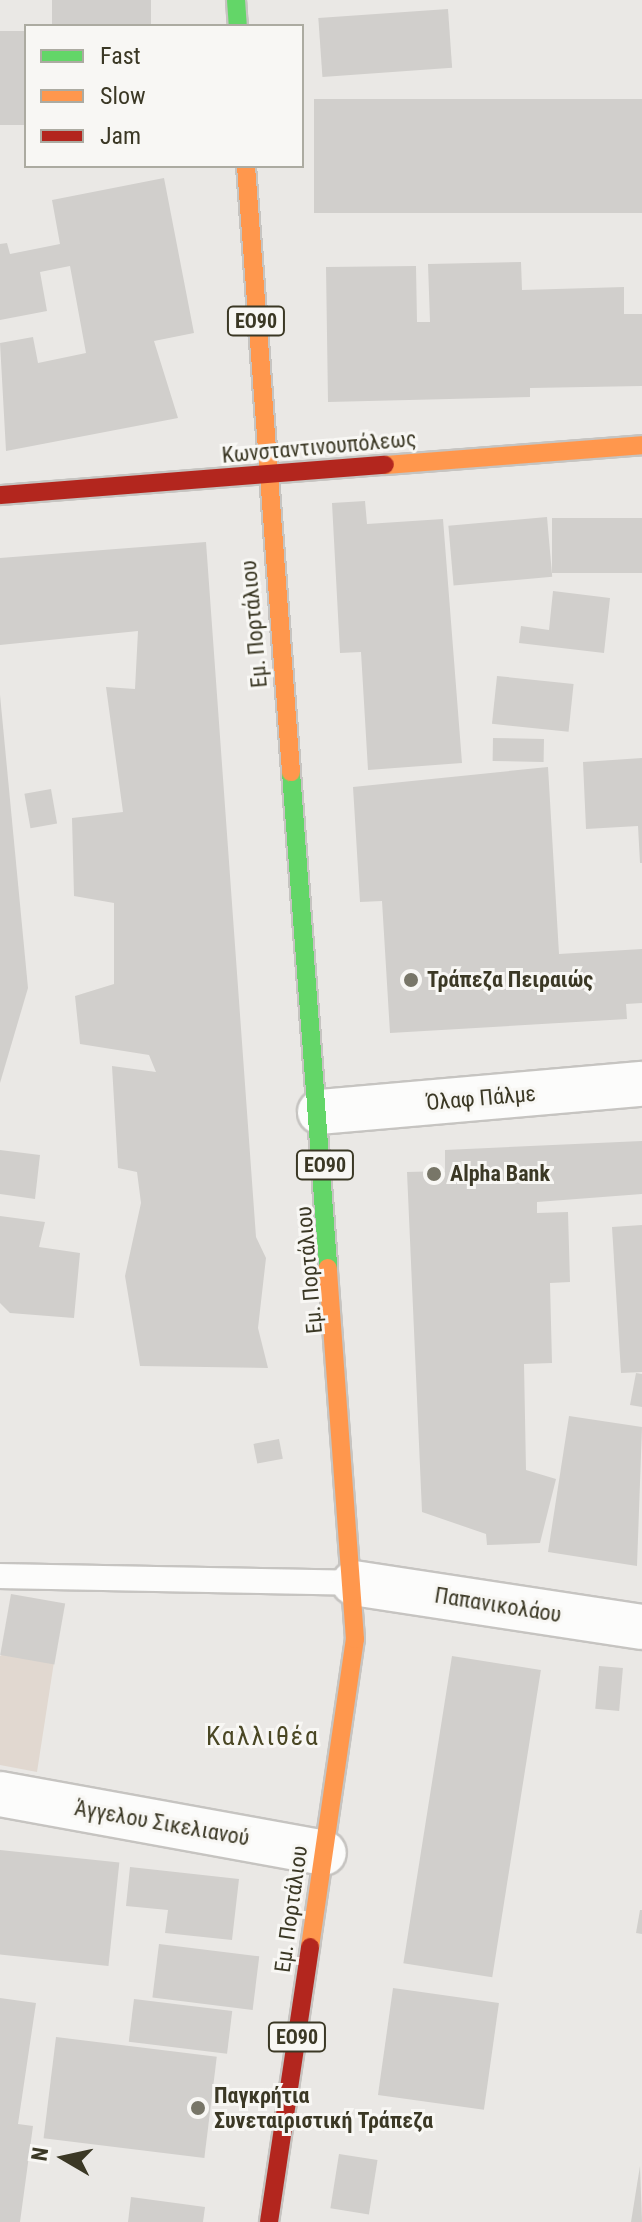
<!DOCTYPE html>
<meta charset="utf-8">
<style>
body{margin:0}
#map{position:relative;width:642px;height:2222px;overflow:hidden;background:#eae8e5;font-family:"Roboto Condensed",sans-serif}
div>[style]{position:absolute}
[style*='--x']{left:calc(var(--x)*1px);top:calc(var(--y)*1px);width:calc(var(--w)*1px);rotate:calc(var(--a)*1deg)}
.green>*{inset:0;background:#e1d8d0}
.building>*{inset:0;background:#d1cfcc;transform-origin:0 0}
.roads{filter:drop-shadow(2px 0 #c6c4c1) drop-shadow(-2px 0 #c6c4c1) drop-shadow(0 2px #c6c4c1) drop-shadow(0 -2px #c6c4c1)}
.lane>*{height:24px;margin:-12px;padding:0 12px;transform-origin:12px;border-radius:12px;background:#fcfcfb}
.street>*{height:44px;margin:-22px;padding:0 22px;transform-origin:22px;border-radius:22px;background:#fcfcfb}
.fast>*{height:18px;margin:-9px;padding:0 9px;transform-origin:9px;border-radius:9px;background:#63d668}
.slow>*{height:18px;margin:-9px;padding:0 9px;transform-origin:9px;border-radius:9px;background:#ff974d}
.jam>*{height:18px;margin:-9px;padding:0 9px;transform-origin:9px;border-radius:9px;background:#b3261e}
.dots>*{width:22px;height:22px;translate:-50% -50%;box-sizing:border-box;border:4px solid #f8f7f4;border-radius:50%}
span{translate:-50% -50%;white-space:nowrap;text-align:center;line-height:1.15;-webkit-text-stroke:6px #f8f7f4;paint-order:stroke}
.shield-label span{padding:2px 6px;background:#f8f7f4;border:2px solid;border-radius:6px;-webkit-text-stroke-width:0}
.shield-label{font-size:20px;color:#3b3825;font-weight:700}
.street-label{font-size:22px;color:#3b3825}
.poi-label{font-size:22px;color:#3b3825;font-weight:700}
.left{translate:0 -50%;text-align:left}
.quarter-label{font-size:26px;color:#4a4724;letter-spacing:2px}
.legend{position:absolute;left:24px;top:24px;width:280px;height:144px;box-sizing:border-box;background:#f8f7f4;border:2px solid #acaba1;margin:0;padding:10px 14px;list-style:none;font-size:24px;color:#3b3825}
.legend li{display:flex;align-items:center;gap:16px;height:40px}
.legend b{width:40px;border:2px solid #acaba1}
.north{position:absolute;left:24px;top:2118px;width:80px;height:80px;-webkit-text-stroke:6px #f8f7f4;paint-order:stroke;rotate:279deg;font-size:22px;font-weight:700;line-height:32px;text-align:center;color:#3b3825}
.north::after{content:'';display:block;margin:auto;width:28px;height:36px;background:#3b3825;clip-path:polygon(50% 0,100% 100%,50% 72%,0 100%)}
</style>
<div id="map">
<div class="green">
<i style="clip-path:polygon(41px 1633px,58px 1636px,37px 1772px,0 1765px,0 1656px)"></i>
</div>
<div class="building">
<i style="left:52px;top:0;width:99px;height:26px"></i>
<i style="left:448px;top:9px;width:59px;height:130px;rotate:86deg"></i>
<i style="left:26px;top:31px;width:94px;height:26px;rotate:90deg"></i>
<i style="left:642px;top:99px;width:114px;height:328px;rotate:90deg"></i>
<i style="clip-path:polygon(164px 178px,194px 333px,154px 341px,178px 418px,6px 451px,0 343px,33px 337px,38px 363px,86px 353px,70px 266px,40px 272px,47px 311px,0 320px,0 244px,7px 243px,10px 254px,60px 244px,52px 200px)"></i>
<i style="clip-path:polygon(521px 262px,522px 290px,624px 287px,624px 314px,642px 314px,642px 386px,530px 388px,530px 397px,328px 402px,326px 267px,416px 266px,417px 322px,430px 322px,428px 264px)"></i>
<i style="clip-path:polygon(365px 501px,367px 524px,443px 519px,462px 763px,368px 770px,361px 652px,340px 653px,332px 503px)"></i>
<i style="left:547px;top:517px;width:60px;height:99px;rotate:85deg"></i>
<i style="left:642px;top:518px;width:55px;height:90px;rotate:90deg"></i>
<i style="clip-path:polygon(206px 542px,256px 1237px,266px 1258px,258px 1328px,268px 1368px,140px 1366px,125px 1276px,141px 1203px,137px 1172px,118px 1168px,112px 1066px,156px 1072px,149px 1055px,80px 1044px,75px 996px,114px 984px,114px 903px,74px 896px,72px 818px,123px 812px,106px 687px,135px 689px,138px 631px,0 645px,0 558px)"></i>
<i style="clip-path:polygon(553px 591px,610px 598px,604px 653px,519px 643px,521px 626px,549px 630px)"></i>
<i style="left:497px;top:676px;width:77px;height:48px;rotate:6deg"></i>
<i style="clip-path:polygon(0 695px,28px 988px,0 1083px)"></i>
<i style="left:493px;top:738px;width:51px;height:23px;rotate:1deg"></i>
<i style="clip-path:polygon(642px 758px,642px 863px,640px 863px,638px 826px,586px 829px,583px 762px)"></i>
<i style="clip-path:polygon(548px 767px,559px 954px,642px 949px,642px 1003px,626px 1004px,627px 1019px,390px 1033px,382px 901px,360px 902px,353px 787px)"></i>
<i style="left:51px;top:789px;width:35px;height:27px;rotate:80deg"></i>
<i style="clip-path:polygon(642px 1141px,642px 1194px,537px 1202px,537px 1213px,568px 1212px,570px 1282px,550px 1283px,552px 1363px,524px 1364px,526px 1470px,556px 1479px,540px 1543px,487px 1545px,486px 1534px,422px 1512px,407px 1172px,445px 1171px,445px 1150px)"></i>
<i style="clip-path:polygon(0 1150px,40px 1155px,35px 1199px,0 1194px)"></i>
<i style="clip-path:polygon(0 1216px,45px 1222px,39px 1247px,80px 1253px,74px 1318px,10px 1313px,0 1303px)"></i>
<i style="clip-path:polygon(642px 1225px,642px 1372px,621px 1373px,612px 1227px)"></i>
<i style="clip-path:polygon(636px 1373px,642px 1374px,642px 1407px,630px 1405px)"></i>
<i style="clip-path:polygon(569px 1416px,642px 1427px,637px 1566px,548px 1552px)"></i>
<i style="left:279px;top:1439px;width:20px;height:26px;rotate:79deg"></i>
<i style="left:11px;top:1594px;width:55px;height:62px;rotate:10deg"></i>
<i style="left:452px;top:1656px;width:90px;height:311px;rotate:9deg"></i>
<i style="left:599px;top:1666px;width:24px;height:43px;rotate:5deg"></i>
<i style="left:0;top:1850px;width:120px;height:104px;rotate:6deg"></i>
<i style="clip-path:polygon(130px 1867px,239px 1879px,232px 1940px,165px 1933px,168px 1910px,126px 1906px)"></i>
<i style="clip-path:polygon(640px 1910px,642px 1910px,642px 1934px,636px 1933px)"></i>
<i style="left:159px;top:1944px;width:101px;height:54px;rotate:7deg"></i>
<i style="left:393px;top:1988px;width:107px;height:108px;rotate:8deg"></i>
<i style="clip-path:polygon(0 1998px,36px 2003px,18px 2124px,33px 2126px,20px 2222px,0 2222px)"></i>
<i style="left:134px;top:1999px;width:99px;height:43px;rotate:7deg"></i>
<i style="left:56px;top:2037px;width:162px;height:102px;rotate:7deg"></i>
<i style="left:339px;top:2154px;width:39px;height:55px;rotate:9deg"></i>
<i style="clip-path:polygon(640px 2166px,642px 2222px,631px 2222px)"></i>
<i style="clip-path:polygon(131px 2197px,205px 2207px,203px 2222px,128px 2222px)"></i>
</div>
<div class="roads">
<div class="lane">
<i style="--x:0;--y:1576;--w:354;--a:1.1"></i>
</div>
<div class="street">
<i style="--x:320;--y:1112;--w:323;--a:-5"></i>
<i style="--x:354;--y:1583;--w:291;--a:8.7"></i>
<i style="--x:0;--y:1794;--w:329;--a:10.3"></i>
</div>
<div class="fast">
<i style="--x:236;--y:0;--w:26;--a:86"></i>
<i style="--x:291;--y:772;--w:497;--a:85.7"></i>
</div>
<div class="slow">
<i style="--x:246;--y:166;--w:608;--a:85.75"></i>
<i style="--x:385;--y:465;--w:258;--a:-4.4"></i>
<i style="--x:310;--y:1947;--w:311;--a:-81.7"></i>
<i style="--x:355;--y:1639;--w:372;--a:-94.2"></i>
</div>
<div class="jam">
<i style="--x:0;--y:495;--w:386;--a:-4.5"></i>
<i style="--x:269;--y:2222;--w:278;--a:-81.5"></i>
</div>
</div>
<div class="dots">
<i style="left:411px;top:980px;background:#787668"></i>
<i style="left:434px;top:1174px;background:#787668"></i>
<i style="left:198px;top:2108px;background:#787668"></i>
</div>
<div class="shield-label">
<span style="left:256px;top:321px">ΕΟ90</span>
<span style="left:325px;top:1165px">ΕΟ90</span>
<span style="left:297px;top:2037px">ΕΟ90</span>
</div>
<div class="street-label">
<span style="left:319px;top:447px;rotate:-5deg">Κωνσταντινουπόλεως</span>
<span style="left:254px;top:624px;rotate:-95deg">Εμ. Πορτάλιου</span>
<span style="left:481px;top:1098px;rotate:-5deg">Όλαφ Πάλμε</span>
<span style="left:309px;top:1270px;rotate:-95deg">Εμ. Πορτάλιου</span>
<span style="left:498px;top:1605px;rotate:9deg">Παπανικολάου</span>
<span style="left:162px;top:1823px;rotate:10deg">Άγγελου Σικελιανού</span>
<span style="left:291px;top:1909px;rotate:-82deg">Εμ. Πορτάλιου</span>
</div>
<div class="poi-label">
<span class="left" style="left:427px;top:980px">Τράπεζα Πειραιώς</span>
<span class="left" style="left:450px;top:1174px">Alpha Bank</span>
<span class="left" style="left:214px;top:2108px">Παγκρήτια<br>Συνεταιριστική Τράπεζα</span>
</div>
<div class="quarter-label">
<span style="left:263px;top:1737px">Καλλιθέα</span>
</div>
<ul class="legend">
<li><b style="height:10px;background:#63d668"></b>Fast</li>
<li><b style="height:10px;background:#ff974d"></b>Slow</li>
<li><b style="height:10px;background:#b3261e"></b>Jam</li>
</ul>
<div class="north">N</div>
</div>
